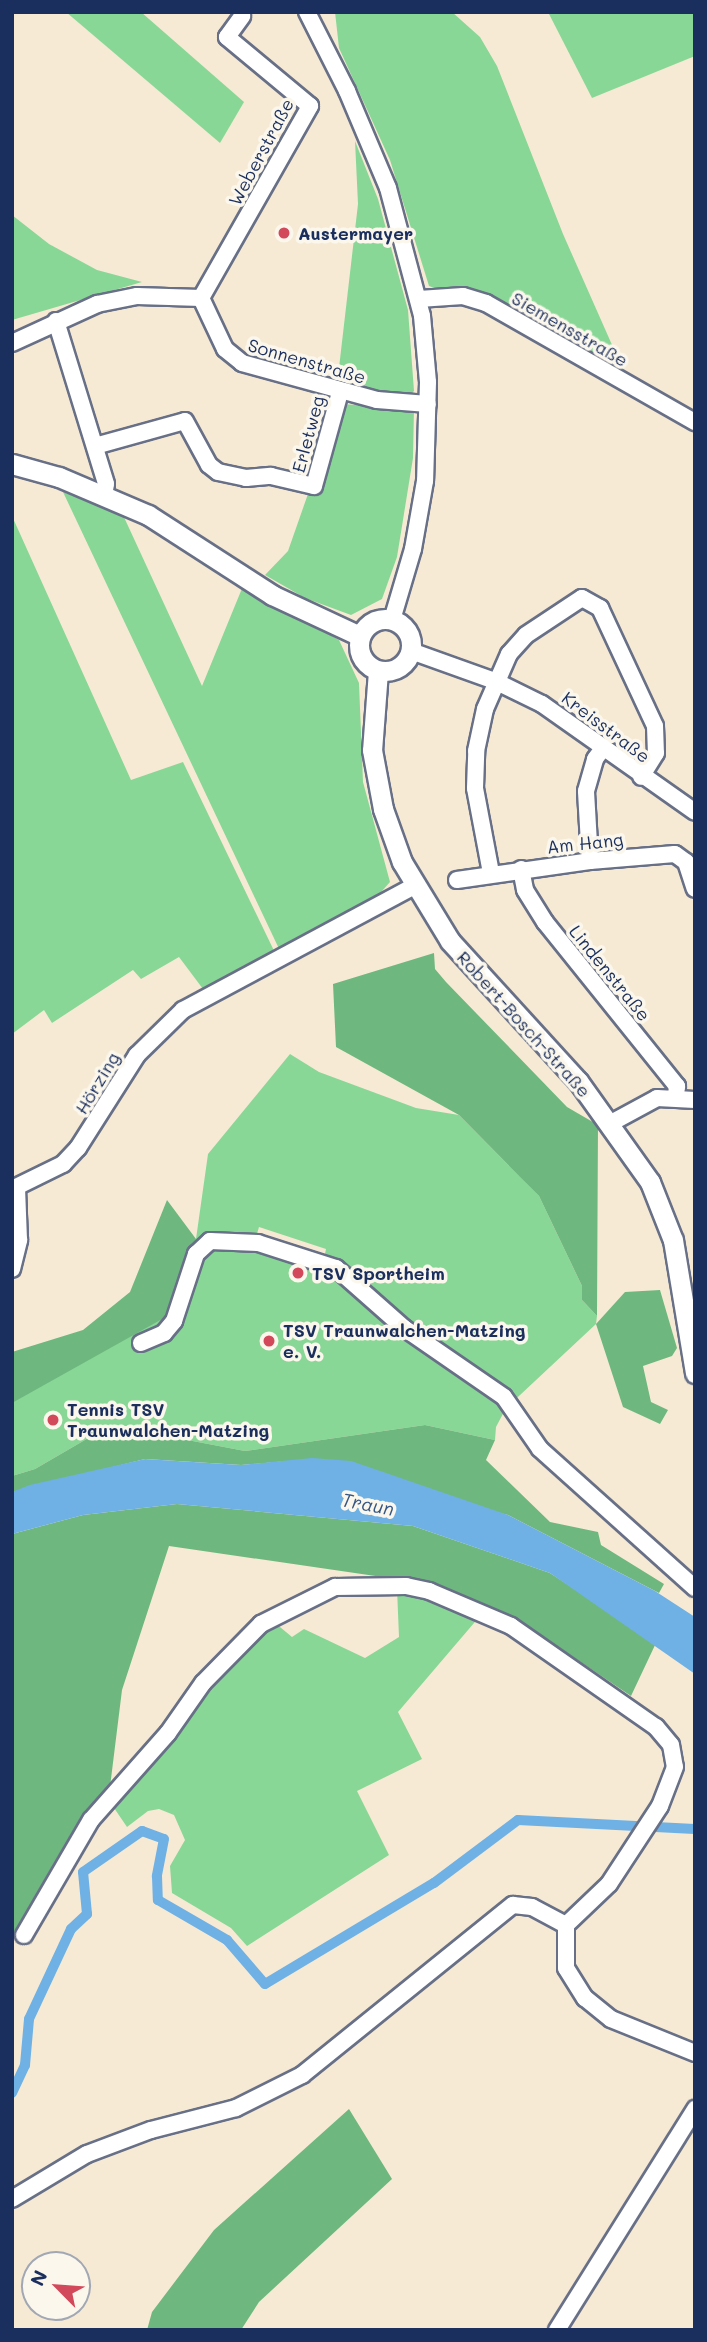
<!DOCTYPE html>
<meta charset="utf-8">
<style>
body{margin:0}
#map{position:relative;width:707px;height:2342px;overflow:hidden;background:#f6ead4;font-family:Mali,sans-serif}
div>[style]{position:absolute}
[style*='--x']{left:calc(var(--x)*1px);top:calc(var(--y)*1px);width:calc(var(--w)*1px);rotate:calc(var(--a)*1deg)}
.green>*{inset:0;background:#89d796}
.forest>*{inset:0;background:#6eb87f}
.water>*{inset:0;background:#6fb1e4}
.canal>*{height:10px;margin:-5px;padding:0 5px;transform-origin:5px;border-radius:5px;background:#6fb1e4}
.roads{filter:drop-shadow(2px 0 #687087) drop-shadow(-2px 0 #687087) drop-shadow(0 2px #687087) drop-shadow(0 -2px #687087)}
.minor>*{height:16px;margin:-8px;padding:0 8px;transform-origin:8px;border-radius:8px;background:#fff}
.major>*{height:19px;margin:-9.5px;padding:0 9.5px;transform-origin:9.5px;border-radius:9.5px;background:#fff}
.major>.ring{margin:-9.5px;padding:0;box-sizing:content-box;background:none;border:19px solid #fff;border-radius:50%}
.dots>*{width:19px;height:19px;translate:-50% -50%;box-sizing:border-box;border:4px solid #fbf7ec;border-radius:50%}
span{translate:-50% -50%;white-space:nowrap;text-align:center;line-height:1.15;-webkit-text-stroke:7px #fbf7ec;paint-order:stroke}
.street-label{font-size:18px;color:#1b2f5e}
.poi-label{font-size:18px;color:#1b2f5e;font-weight:700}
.left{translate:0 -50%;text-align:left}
.water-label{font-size:19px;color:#345686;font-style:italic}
.frame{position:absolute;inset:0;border:14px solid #1b2f5e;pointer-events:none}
.north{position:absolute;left:21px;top:2251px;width:70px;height:70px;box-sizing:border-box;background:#fbf7ec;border:2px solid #a1a7b3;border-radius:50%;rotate:295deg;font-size:19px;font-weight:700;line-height:28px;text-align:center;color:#1b2f5e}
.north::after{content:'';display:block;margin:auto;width:24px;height:32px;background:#d1495b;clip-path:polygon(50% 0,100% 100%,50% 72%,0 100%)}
</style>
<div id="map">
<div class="green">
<i style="clip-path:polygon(66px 12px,141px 12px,244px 102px,220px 143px)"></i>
<i style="clip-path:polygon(335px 12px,452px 12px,480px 37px,497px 66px,563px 234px,628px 381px,532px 325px,429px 286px,390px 160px,339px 48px)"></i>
<i style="clip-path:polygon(548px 12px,695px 12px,695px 56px,592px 98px)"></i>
<i style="clip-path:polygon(355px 141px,378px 199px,408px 310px,414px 391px,407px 398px,337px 385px,358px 204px)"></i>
<i style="clip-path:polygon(12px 215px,49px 244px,97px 270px,142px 282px,12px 320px)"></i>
<i style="clip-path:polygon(342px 404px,414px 409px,413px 458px,397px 557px,382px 599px,351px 615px,305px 598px,265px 575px,288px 551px,309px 491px,319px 493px)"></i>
<i style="clip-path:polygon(63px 492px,123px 515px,202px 686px,243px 586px,339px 640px,359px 683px,363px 782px,390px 882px,374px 900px,281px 953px)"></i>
<i style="clip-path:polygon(12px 516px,131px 780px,183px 762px,278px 959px,206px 993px,179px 957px,141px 979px,133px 970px,52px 1023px,44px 1010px,12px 1034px)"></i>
<i style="clip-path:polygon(evenodd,290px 1054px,319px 1072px,416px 1108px,459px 1115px,539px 1196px,582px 1286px,582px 1300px,597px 1316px,596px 1324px,506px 1408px,496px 1427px,495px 1440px,425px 1425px,245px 1451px,135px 1430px,90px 1437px,35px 1469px,12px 1476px,12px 1403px,196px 1239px,208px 1154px,290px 1054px,259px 1227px,326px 1249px,324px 1259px,256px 1237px,259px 1227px)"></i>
<i style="clip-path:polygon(397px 1589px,480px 1616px,398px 1712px,422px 1759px,357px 1791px,389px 1855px,247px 1946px,231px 1928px,172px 1893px,170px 1866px,185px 1840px,174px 1815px,159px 1809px,148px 1811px,127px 1827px,110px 1802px,206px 1685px,274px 1622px,292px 1637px,304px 1629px,365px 1658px,399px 1637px)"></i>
</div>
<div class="forest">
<i style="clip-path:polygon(434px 953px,435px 969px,446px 982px,567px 1107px,598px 1125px,597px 1316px,582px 1300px,582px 1286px,539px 1196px,520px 1177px,459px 1115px,336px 1047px,333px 984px)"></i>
<i style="clip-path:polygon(167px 1200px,196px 1239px,164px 1318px,12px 1403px,12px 1352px,83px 1330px,130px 1292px)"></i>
<i style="clip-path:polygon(660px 1290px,677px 1348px,672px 1356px,643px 1366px,651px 1402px,668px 1410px,660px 1424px,623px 1407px,596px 1324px,625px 1292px)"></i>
<i style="clip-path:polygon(425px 1425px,495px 1440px,486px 1460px,550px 1522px,598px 1532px,601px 1545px,664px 1584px,659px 1593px,508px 1515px,288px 1461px,241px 1465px,145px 1459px,12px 1492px,12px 1476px,35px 1469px,90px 1437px,135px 1430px,245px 1451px)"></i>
<i style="clip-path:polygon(177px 1504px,413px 1526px,550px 1573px,656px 1643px,631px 1696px,529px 1627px,389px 1578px,169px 1546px,122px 1690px,110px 1787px,12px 1942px,12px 1534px,83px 1515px)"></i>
<i style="clip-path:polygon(349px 2109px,392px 2179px,259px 2302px,241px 2330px,147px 2330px,152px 2312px,214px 2230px)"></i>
</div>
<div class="water">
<i style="clip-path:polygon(312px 1458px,351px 1461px,508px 1515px,655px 1591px,695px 1617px,695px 1674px,550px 1573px,413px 1526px,177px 1504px,83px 1515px,12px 1534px,12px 1492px,30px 1485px,145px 1459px,241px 1465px)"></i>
</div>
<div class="canal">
<i style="--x:12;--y:2093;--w:31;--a:-65"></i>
<i style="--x:25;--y:2065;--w:46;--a:-85"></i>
<i style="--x:29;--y:2019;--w:99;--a:-65"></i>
<i style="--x:71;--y:1929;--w:22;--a:-43"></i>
<i style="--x:87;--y:1914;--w:42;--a:-95.4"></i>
<i style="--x:83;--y:1872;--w:72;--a:-34.8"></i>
<i style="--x:142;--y:1831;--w:23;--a:20"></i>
<i style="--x:164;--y:1839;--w:38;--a:101"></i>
<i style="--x:157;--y:1876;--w:24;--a:88"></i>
<i style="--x:158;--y:1900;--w:80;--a:30.1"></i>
<i style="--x:227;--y:1940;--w:58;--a:49.2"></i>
<i style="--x:265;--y:1984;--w:197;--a:-30.9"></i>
<i style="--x:434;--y:1883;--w:105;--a:-36.9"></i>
<i style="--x:518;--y:1820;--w:177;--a:2.9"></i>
</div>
<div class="roads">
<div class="minor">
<i style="--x:307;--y:12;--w:89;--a:63.1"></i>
<i style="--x:347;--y:91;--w:105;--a:67.1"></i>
<i style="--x:388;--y:188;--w:132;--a:75.1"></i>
<i style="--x:422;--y:316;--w:66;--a:84.8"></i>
<i style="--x:428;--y:382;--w:99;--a:91.7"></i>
<i style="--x:425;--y:481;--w:69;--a:100"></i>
<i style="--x:413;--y:549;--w:74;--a:106.5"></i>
<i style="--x:201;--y:298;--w:221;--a:-60.4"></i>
<i style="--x:310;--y:106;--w:108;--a:-140.3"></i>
<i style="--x:227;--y:37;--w:26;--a:-54"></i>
<i style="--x:419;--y:299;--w:44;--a:-3.9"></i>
<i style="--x:463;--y:296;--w:24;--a:17"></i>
<i style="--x:486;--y:303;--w:241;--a:29.7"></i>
<i style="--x:56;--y:321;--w:170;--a:72.9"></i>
<i style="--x:106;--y:484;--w:11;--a:100"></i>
<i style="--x:12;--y:343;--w:94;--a:-24.6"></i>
<i style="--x:97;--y:304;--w:41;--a:-11.3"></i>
<i style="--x:137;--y:296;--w:64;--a:1.8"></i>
<i style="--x:201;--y:298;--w:56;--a:64.8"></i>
<i style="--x:225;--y:349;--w:22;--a:39"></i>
<i style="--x:242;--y:363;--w:140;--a:15.3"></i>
<i style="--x:377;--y:400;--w:51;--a:4.5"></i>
<i style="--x:95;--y:446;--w:93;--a:-15.5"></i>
<i style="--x:185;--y:421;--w:50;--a:61.4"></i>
<i style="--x:209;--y:465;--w:11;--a:38"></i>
<i style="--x:218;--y:472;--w:29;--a:12"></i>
<i style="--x:246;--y:478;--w:25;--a:-5"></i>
<i style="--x:271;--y:476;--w:44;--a:13.1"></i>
<i style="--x:314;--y:486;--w:98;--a:-74.5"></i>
<i style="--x:411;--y:651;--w:89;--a:19.7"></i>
<i style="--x:495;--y:681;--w:52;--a:26.1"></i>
<i style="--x:542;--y:704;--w:187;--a:35.2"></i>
<i style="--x:590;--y:861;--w:70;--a:-93.3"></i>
<i style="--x:586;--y:791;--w:33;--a:-74"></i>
<i style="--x:595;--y:759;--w:15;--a:-53"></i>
<i style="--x:521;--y:869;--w:21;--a:79"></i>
<i style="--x:525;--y:890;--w:38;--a:58"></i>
<i style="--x:545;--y:922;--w:211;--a:51.2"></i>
<i style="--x:677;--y:1086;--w:10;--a:96"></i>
<i style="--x:491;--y:873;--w:86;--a:-100.7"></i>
<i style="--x:475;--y:788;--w:37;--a:-88"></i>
<i style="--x:476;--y:751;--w:43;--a:-77.9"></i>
<i style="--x:485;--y:709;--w:60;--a:-66.4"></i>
<i style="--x:509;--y:654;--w:25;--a:-48"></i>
<i style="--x:526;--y:635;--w:67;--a:-33.5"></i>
<i style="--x:582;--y:598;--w:21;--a:29"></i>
<i style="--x:600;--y:608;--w:130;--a:65"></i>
<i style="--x:655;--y:726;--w:27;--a:88"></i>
<i style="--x:656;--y:753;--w:28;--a:122"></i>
<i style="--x:457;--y:880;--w:134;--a:-8.1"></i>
<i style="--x:590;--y:861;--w:85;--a:-4.7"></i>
<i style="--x:675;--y:854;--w:14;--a:36"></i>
<i style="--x:686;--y:862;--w:28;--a:72"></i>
<i style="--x:611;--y:1123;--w:52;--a:-28.5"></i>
<i style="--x:657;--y:1098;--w:38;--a:3"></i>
<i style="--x:12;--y:1189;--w:57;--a:-26.1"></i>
<i style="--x:63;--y:1164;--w:22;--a:-47"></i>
<i style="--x:78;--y:1148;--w:110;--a:-57.6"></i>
<i style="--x:137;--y:1055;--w:64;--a:-44.4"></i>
<i style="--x:183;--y:1010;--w:262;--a:-28.2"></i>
<i style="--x:12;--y:1269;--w:30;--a:-76"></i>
<i style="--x:19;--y:1240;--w:53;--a:-92.2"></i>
<i style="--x:141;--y:1343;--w:25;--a:-23"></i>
<i style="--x:164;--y:1333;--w:16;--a:-50"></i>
<i style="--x:174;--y:1321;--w:71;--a:-71.8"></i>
<i style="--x:196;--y:1254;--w:19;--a:-43"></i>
<i style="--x:210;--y:1241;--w:48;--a:2.4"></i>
<i style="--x:258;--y:1243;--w:82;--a:17.8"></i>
<i style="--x:336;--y:1268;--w:91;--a:41.4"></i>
<i style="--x:404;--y:1328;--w:121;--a:34.6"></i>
<i style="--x:504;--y:1397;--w:63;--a:55.3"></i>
<i style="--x:540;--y:1449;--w:208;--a:41.9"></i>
<i style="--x:24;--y:1935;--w:133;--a:-59.8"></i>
<i style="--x:91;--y:1820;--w:116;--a:-48.5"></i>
<i style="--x:168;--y:1733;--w:61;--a:-55"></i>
<i style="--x:203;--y:1683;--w:83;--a:-45.5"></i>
<i style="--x:261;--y:1624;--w:83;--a:-26.6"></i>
<i style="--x:335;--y:1587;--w:71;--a:-0.8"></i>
<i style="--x:406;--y:1586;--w:24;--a:12"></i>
<i style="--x:429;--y:1591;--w:89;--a:23.1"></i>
<i style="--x:511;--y:1626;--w:177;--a:34.9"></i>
<i style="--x:656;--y:1727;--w:23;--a:50"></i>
<i style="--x:671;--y:1745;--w:22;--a:80"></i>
<i style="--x:675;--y:1767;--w:42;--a:111"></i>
<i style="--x:660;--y:1806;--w:93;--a:123.2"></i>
<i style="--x:609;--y:1884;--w:59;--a:136.4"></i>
<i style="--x:566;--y:1925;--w:43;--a:90"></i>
<i style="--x:566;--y:1968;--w:36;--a:58"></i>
<i style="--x:585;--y:1998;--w:33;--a:39"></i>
<i style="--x:611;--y:2019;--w:91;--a:22"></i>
<i style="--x:12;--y:2199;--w:87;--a:-31"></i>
<i style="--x:87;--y:2154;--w:68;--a:-20.6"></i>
<i style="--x:151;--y:2130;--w:88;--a:-14.5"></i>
<i style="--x:236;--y:2108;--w:74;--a:-26.6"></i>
<i style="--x:302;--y:2075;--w:271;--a:-38.9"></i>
<i style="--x:513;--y:1905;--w:19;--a:6"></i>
<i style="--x:532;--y:1907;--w:38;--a:28"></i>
<i style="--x:557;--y:2330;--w:261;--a:-58"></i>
</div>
<div class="major">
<i style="--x:12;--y:464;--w:49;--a:15.5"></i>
<i style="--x:59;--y:477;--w:97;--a:23.1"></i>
<i style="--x:148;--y:515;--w:148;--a:32.8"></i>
<i style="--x:272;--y:595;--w:97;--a:25"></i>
<i class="ring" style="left:359px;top:619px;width:33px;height:33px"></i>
<i style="--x:378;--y:671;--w:79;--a:94.3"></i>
<i style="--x:372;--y:750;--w:60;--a:79.4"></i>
<i style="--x:383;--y:809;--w:56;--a:70.3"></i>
<i style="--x:402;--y:862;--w:92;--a:58.7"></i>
<i style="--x:450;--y:941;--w:190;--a:47.6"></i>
<i style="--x:578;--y:1081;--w:124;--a:54.5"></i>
<i style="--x:650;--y:1182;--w:62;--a:68.4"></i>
<i style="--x:673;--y:1240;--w:135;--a:80.6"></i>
</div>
</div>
<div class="dots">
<i style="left:284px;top:233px;background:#d1495b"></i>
<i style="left:298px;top:1273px;background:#d1495b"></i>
<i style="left:269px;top:1341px;background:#d1495b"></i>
<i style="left:53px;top:1420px;background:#d1495b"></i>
</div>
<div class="street-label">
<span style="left:261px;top:152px;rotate:-62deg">Weberstraße</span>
<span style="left:570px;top:329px;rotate:30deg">Siemensstraße</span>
<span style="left:307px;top:361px;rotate:16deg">Sonnenstraße</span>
<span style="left:308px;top:434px;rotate:-75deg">Erletweg</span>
<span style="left:606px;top:727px;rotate:37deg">Kreisstraße</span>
<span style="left:585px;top:843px;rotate:-6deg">Am Hang</span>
<span style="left:610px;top:973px;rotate:51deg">Lindenstraße</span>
<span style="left:524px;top:1024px;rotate:48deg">Robert-Bosch-Straße</span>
<span style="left:97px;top:1083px;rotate:-59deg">Hörzing</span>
</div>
<div class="poi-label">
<span class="left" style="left:298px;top:233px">Austermayer</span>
<span class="left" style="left:312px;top:1273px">TSV Sportheim</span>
<span class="left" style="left:283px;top:1341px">TSV Traunwalchen-Matzing<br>e. V.</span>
<span class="left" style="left:67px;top:1420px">Tennis TSV<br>Traunwalchen-Matzing</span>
</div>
<div class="water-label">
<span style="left:368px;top:1504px;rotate:11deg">Traun</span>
</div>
<div class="frame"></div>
<div class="north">N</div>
</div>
